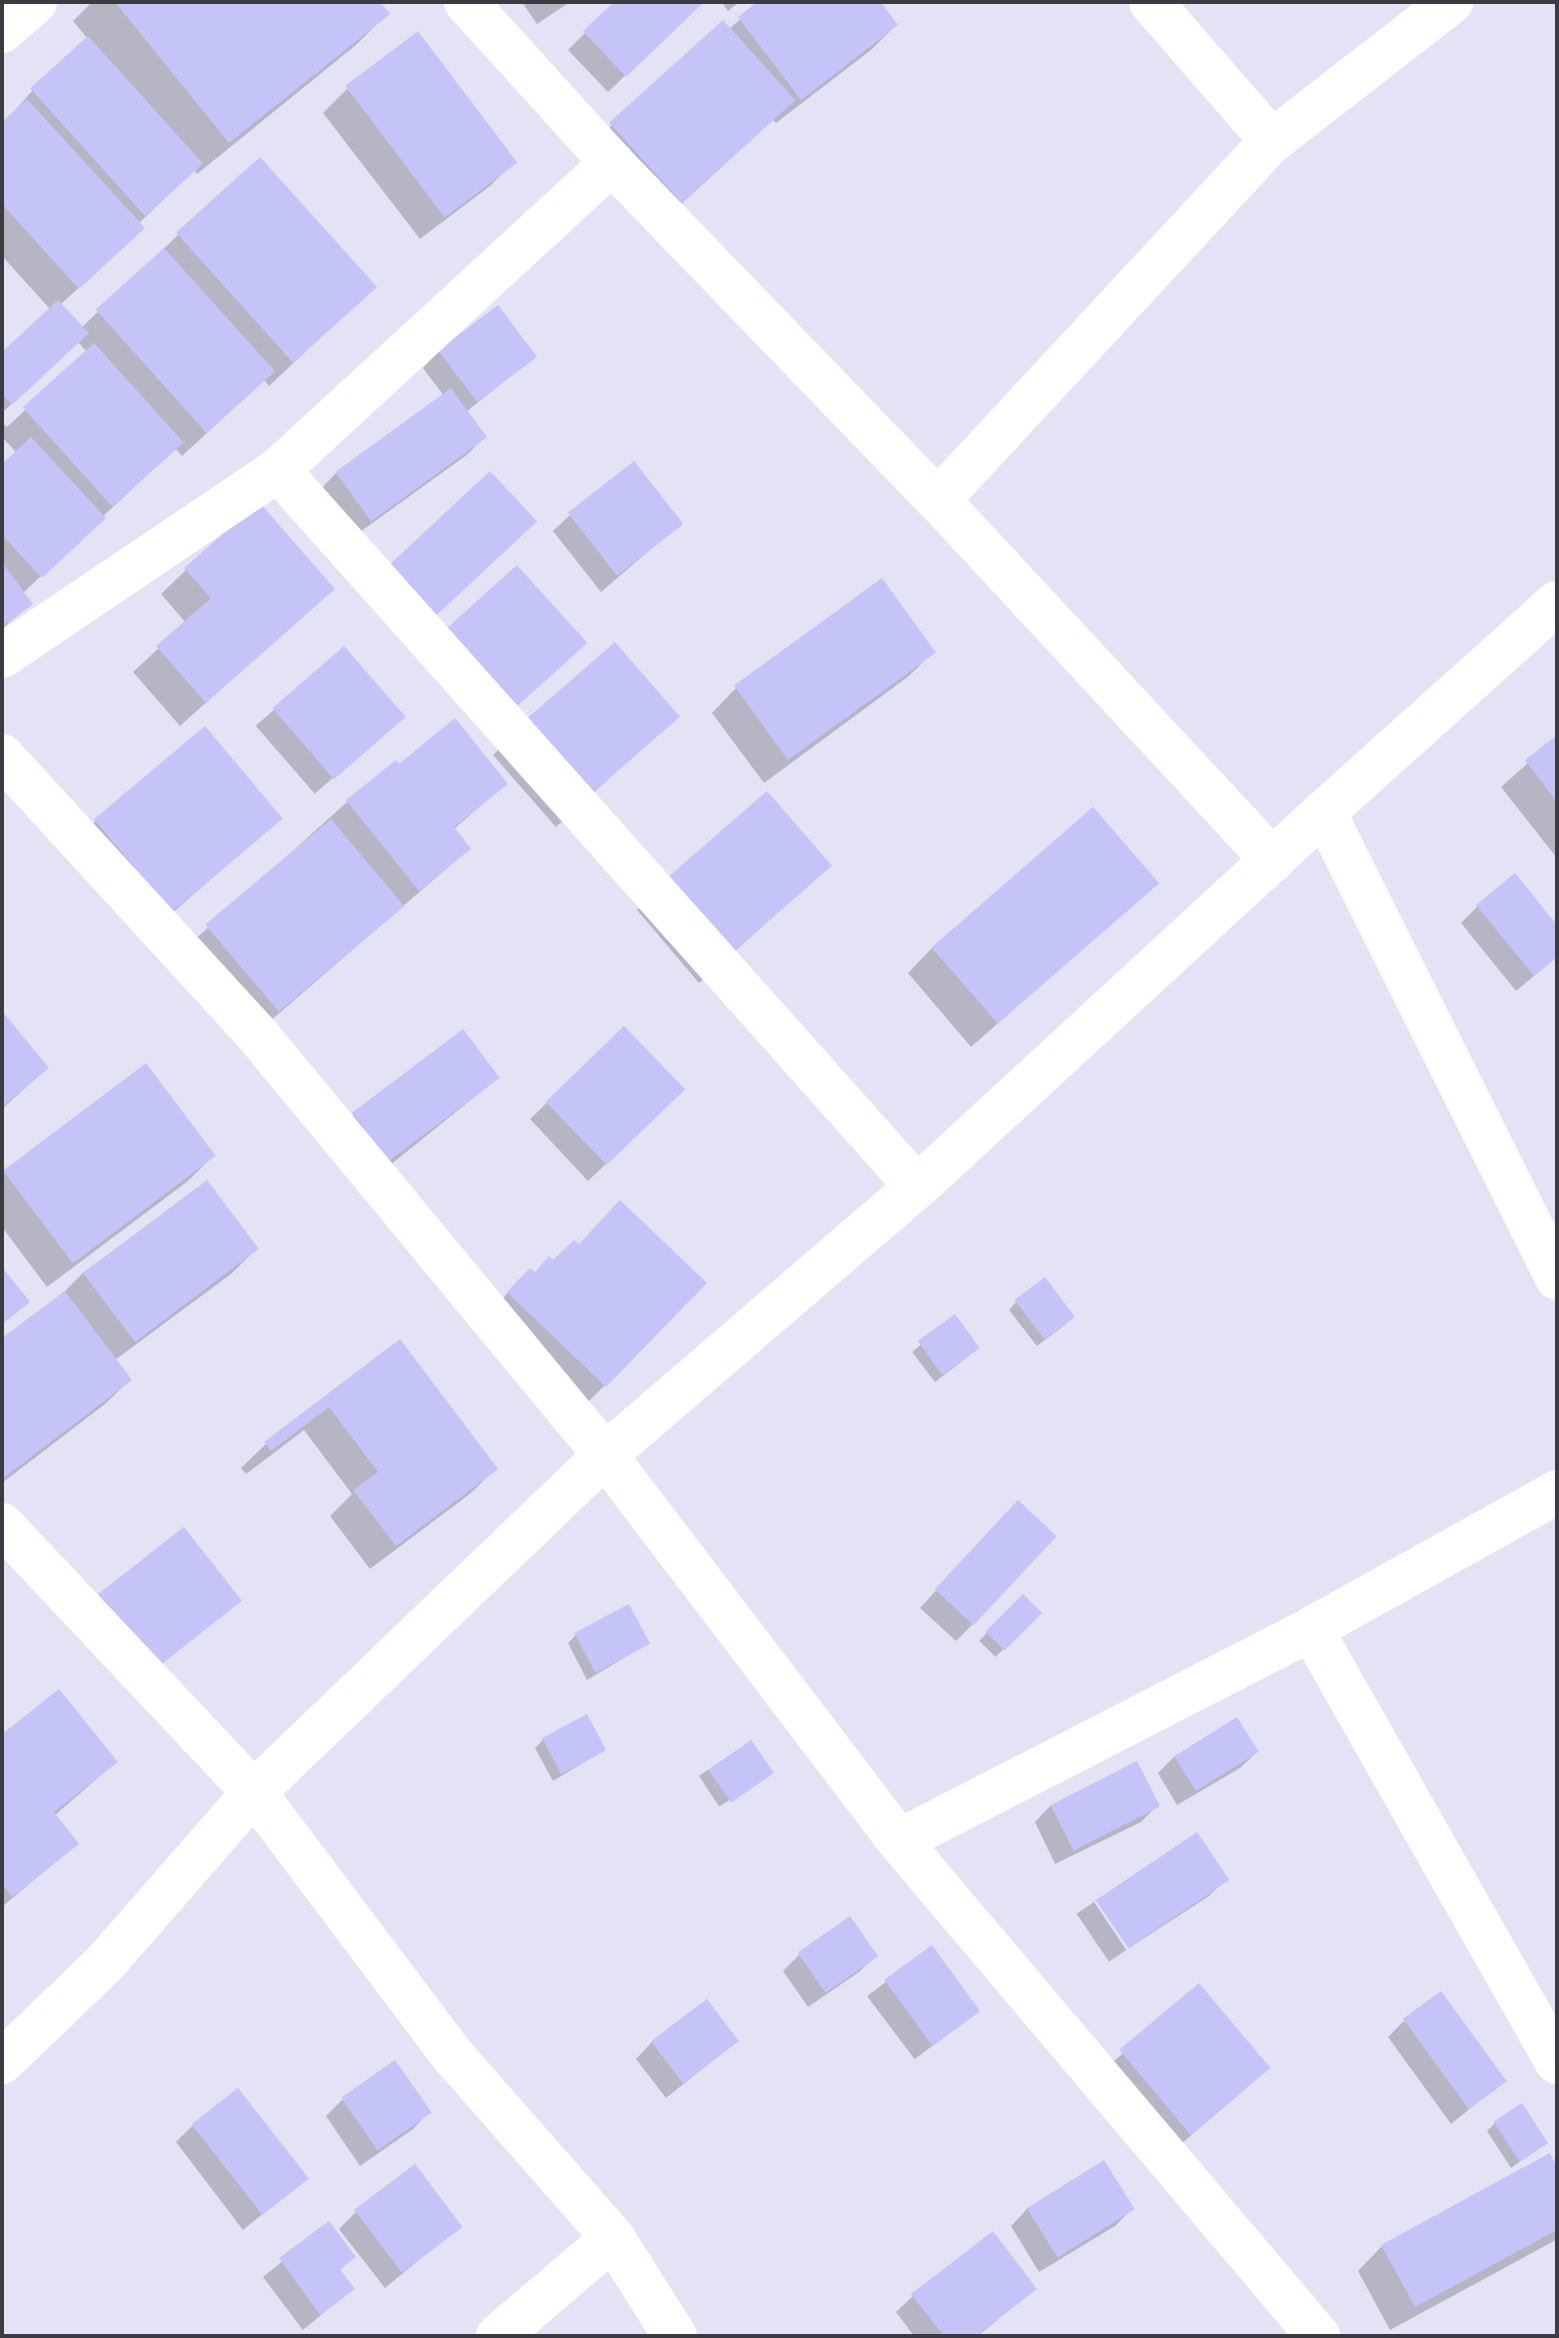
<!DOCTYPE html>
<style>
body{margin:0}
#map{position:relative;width:1559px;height:2338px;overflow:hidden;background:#e3e3f5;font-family:Manrope,sans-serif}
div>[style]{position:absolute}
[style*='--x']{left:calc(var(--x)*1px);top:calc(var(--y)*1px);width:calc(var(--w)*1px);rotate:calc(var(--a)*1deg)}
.shadow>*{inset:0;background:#0003;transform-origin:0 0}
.building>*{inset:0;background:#c5c4f8;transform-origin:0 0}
.minor>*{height:44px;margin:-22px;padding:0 22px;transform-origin:22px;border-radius:22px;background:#fff}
span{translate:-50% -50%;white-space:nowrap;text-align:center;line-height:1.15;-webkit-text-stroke:6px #e3e3f5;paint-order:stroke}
.frame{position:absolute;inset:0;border:4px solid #3b3b42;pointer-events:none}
</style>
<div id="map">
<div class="shadow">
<i style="clip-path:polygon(92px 2px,378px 2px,387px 14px,356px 45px,197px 174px,194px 170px,139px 223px,118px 252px,60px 305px,81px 328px,178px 235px,350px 310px,269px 386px,264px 380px,182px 456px,175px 448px,23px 593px,31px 603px,2px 629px,2px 467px,17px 453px,2px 437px,2px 422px,7px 427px,87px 352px,78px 342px,2px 413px,2px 354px,51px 310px,2px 256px,2px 125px,33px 90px,88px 39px,73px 21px)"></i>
<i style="clip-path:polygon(522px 2px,570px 2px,537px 24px)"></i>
<i style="clip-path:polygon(616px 2px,702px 2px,608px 92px,568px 50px)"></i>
<i style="clip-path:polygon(722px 2px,739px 2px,728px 11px)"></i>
<i style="clip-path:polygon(760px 2px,878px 2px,896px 25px,871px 50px,776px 123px,773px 120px,656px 227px,586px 149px,723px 23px,729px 29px)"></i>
<i style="clip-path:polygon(348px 88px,515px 161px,490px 186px,420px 239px,323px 113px)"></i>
<i style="clip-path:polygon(439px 351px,534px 357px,466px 412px,484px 437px,468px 454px,353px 537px,320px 490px,336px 473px,444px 396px,423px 368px)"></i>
<i style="clip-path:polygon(570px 515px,681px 523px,601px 592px,553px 531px)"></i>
<i style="clip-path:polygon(186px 570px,332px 589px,180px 726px,133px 672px,186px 623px,161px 594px)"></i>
<i style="left:344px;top:649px;width:90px;height:117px;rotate:49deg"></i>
<i style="clip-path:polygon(934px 651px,909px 676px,764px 783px,712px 713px,736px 688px)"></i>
<i style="clip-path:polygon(677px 716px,556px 827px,493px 755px,518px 731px)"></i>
<i style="clip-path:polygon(1557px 737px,1557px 858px,1501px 787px)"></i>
<i style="clip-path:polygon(396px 763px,399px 767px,505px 784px,453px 830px,469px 849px,254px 1035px,182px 951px,347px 802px)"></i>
<i style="clip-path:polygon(281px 818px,146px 936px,71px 846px,96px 821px)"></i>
<i style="clip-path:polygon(830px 866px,699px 983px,637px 910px,662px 885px)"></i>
<i style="clip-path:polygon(1156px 884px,971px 1047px,908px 973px,932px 948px)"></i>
<i style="clip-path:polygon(1478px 906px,1557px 928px,1557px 957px,1516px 991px,1461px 923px)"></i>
<i style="clip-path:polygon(2px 1014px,47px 1068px,2px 1109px)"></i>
<i style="clip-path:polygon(624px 1029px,666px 1107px,588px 1181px,530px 1119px)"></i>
<i style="clip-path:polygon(146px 1066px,213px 1156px,188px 1181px,47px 1287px,2px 1227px,2px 1173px)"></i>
<i style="clip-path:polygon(498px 1078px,374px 1178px,338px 1132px,354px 1115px)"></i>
<i style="clip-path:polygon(206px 1182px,256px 1249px,231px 1274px,115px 1360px,130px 1380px,105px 1404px,2px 1483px,2px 1341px,58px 1298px,83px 1273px)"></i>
<i style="clip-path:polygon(530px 1270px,605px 1385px,580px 1410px,484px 1318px)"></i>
<i style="clip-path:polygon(1016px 1302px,1065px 1325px,1037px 1346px,1009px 1310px)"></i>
<i style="clip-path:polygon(954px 1317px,970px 1355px,935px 1382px,912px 1352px)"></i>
<i style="clip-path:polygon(400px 1341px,496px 1468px,471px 1493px,370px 1569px,330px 1516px,352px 1494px,304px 1430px,246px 1474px,241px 1468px,266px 1444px)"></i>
<i style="clip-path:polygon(1002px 1519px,973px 1624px,956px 1641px,920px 1608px)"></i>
<i style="clip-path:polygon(183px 1530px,239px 1601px,137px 1684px,99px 1596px)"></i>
<i style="left:1023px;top:1597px;width:23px;height:62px;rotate:45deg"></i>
<i style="clip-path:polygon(576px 1635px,647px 1644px,587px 1680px,568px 1643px)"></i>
<i style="clip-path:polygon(2px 1736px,116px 1762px,54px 1816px,76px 1844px,2px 1907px)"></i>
<i style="clip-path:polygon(543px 1740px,604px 1750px,553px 1781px,535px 1748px)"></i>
<i style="left:751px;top:1742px;width:37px;height:62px;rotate:57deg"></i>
<i style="clip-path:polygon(1257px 1752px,1240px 1768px,1177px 1805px,1158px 1773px,1175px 1756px)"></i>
<i style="clip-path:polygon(1051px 1805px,1158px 1805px,1141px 1822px,1055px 1864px,1035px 1822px)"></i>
<i style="clip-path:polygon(1197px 1835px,1226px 1879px,1209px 1896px,1129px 1948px,1099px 1901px,1095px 1901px)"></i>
<i style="left:1094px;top:1902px;width:58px;height:21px;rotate:56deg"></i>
<i style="left:931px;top:1948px;width:79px;height:80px;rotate:53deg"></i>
<i style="clip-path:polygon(800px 1954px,876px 1955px,859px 1972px,808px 2007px,783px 1971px)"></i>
<i style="clip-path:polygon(1199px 1986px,1251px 2084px,1174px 2150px,1104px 2070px)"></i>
<i style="clip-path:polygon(1404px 2021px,1504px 2081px,1451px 2124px,1388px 2037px)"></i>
<i style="clip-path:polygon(737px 2041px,666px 2098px,636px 2059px,652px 2042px)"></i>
<i style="clip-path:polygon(342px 2100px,429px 2112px,413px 2129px,360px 2166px,326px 2116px)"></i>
<i style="clip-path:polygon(1495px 2123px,1545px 2143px,1511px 2168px,1487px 2131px)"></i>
<i style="clip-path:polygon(192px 2126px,305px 2179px,243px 2230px,176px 2142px)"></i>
<i style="clip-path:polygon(1557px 2172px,1556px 2240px,1390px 2330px,1358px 2271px,1382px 2246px)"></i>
<i style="clip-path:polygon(1027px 2209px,1132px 2209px,1115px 2226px,1039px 2272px,1011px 2226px)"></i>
<i style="clip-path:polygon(356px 2212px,460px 2226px,385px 2288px,339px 2229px)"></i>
<i style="clip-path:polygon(329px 2224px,353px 2257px,339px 2271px,352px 2289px,303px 2330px,263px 2277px)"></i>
<i style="clip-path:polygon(1034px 2289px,978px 2336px,914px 2336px,896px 2312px,913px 2296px)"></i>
</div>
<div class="building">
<i style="clip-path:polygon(115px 2px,380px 2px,390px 14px,229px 143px)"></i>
<i style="clip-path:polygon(614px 2px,704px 2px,626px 77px,583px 31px)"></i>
<i style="clip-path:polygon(757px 2px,881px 2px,898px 25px,801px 100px,738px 17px)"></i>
<i style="left:723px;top:20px;width:108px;height:153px;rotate:48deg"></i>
<i style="left:418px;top:31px;width:165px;height:91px;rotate:53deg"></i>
<i style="left:88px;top:36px;width:172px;height:78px;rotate:48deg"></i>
<i style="clip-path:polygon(27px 99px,145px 228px,79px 289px,2px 204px,2px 122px)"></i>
<i style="left:260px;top:157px;width:175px;height:113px;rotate:48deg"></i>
<i style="left:164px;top:248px;width:166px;height:92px;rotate:48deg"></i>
<i style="clip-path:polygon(58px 300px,89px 333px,12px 405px,2px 394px,2px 352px)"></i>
<i style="left:498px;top:305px;width:65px;height:75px;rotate:53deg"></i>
<i style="left:94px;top:343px;width:134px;height:96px;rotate:48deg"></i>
<i style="left:451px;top:388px;width:61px;height:143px;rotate:54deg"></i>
<i style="clip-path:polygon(31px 437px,106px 518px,42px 578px,2px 535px,2px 464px)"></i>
<i style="left:634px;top:461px;width:80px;height:84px;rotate:52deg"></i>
<i style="left:490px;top:471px;width:69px;height:151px;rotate:47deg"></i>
<i style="clip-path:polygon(259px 502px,335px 589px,206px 703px,156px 646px,211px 598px,184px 568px)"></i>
<i style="clip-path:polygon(4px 565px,33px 604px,2px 627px,2px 567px)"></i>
<i style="left:517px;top:565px;width:105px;height:107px;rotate:48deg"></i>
<i style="left:882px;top:578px;width:92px;height:183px;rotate:54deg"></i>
<i style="left:615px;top:642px;width:99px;height:131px;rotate:49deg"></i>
<i style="left:344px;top:646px;width:94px;height:95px;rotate:49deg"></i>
<i style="clip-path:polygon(455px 718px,508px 784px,454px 827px,471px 849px,419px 891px,346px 800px,396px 760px,399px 764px)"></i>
<i style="left:205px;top:726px;width:121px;height:145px;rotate:50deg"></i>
<i style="clip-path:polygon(1557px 735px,1557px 802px,1525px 760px)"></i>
<i style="left:767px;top:791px;width:99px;height:141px;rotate:49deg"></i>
<i style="left:1093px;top:807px;width:101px;height:214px;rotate:49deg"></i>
<i style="left:331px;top:819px;width:114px;height:164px;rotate:50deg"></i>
<i style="clip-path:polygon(1515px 873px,1557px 925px,1557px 957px,1534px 976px,1476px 905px)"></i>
<i style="clip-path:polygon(2px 1011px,49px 1068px,2px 1107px)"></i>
<i style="left:624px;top:1026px;width:88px;height:109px;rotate:46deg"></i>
<i style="left:463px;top:1029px;width:61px;height:139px;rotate:53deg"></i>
<i style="left:146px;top:1063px;width:116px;height:179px;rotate:53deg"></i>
<i style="left:207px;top:1180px;width:86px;height:155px;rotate:53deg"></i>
<i style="clip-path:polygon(620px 1200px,707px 1283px,606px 1387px,507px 1292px,530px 1268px,535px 1272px,549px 1256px,553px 1260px,574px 1240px,579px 1244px)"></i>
<i style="clip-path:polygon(2px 1267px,30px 1302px,2px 1324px)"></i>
<i style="left:1045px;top:1277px;width:50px;height:38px;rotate:53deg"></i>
<i style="clip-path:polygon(65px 1291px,132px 1380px,2px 1479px,2px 1338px)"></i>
<i style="left:955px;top:1314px;width:42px;height:46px;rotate:54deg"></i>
<i style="clip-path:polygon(400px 1339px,498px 1469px,396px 1546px,353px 1490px,378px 1472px,329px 1407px,271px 1451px,264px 1442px)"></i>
<i style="left:1018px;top:1500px;width:53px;height:122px;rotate:43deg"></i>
<i style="left:184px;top:1527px;width:94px;height:109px;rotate:52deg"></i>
<i style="left:1023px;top:1594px;width:27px;height:53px;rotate:45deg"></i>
<i style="left:629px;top:1604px;width:45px;height:62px;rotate:62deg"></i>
<i style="clip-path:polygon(59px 1689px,118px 1762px,54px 1812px,79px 1844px,12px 1897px,2px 1884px,2px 1734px)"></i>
<i style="left:587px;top:1714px;width:41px;height:51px;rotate:62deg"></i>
<i style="left:1237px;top:1717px;width:41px;height:74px;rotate:58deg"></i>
<i style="left:751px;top:1740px;width:40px;height:52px;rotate:55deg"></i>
<i style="left:1137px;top:1761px;width:51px;height:97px;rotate:63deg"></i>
<i style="left:1197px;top:1832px;width:58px;height:122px;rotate:56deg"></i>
<i style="left:850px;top:1916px;width:49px;height:64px;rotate:55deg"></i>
<i style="left:932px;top:1945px;width:82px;height:59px;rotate:54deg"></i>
<i style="left:1199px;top:1983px;width:111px;height:104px;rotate:50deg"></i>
<i style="left:1441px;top:1991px;width:112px;height:47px;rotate:54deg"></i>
<i style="left:707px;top:1999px;width:53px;height:70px;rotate:53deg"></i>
<i style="left:395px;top:2060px;width:64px;height:66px;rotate:55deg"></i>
<i style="left:238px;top:2088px;width:115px;height:59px;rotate:52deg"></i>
<i style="left:1522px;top:2103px;width:48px;height:34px;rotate:57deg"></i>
<i style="clip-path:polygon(1550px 2153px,1557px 2167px,1557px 2230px,1415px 2307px,1381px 2245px)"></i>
<i style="left:1104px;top:2160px;width:58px;height:91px;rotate:58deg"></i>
<i style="left:415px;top:2164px;width:79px;height:76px;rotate:53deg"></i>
<i style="clip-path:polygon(329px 2221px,356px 2257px,340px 2269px,355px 2289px,320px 2315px,279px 2258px)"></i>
<i style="clip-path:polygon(993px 2231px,1037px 2289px,976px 2336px,944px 2336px,911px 2294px)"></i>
</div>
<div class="minor">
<i style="--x:466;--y:2;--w:217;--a:47.8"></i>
<i style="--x:612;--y:163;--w:469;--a:46"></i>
<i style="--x:938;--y:500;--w:492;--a:47.1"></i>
<i style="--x:1151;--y:2;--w:184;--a:49"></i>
<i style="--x:2;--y:31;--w:44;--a:-41.3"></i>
<i style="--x:278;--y:470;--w:960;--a:48.29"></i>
<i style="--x:938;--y:500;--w:490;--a:-47.1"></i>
<i style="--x:1272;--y:141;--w:227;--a:-37.8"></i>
<i style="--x:2;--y:656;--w:333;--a:-34"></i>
<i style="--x:278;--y:470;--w:454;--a:-42.6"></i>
<i style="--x:2;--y:756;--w:382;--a:47.5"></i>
<i style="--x:260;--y:1038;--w:541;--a:50.4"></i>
<i style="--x:605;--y:1455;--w:485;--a:52.7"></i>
<i style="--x:899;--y:1841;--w:649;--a:49.75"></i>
<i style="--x:1324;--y:812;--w:521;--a:63.43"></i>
<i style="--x:2;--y:1525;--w:367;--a:46.7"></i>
<i style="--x:254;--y:1792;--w:332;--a:53"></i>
<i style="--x:454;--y:2057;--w:241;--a:48.7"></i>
<i style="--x:613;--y:2238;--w:116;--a:57.7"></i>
<i style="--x:1311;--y:1629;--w:498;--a:60.4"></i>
<i style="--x:899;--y:1841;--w:463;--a:-27.2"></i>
<i style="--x:1311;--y:1629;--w:282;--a:-29.1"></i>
<i style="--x:2;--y:2062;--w:143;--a:-43.9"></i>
<i style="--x:105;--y:1963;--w:227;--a:-48.9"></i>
<i style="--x:254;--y:1792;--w:487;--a:-43.8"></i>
<i style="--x:605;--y:1455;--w:411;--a:-40.7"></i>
<i style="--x:917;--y:1187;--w:553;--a:-42.66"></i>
<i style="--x:1324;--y:812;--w:313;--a:-41.9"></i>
<i style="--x:498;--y:2336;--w:151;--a:-40.4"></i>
</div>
<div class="frame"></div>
</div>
